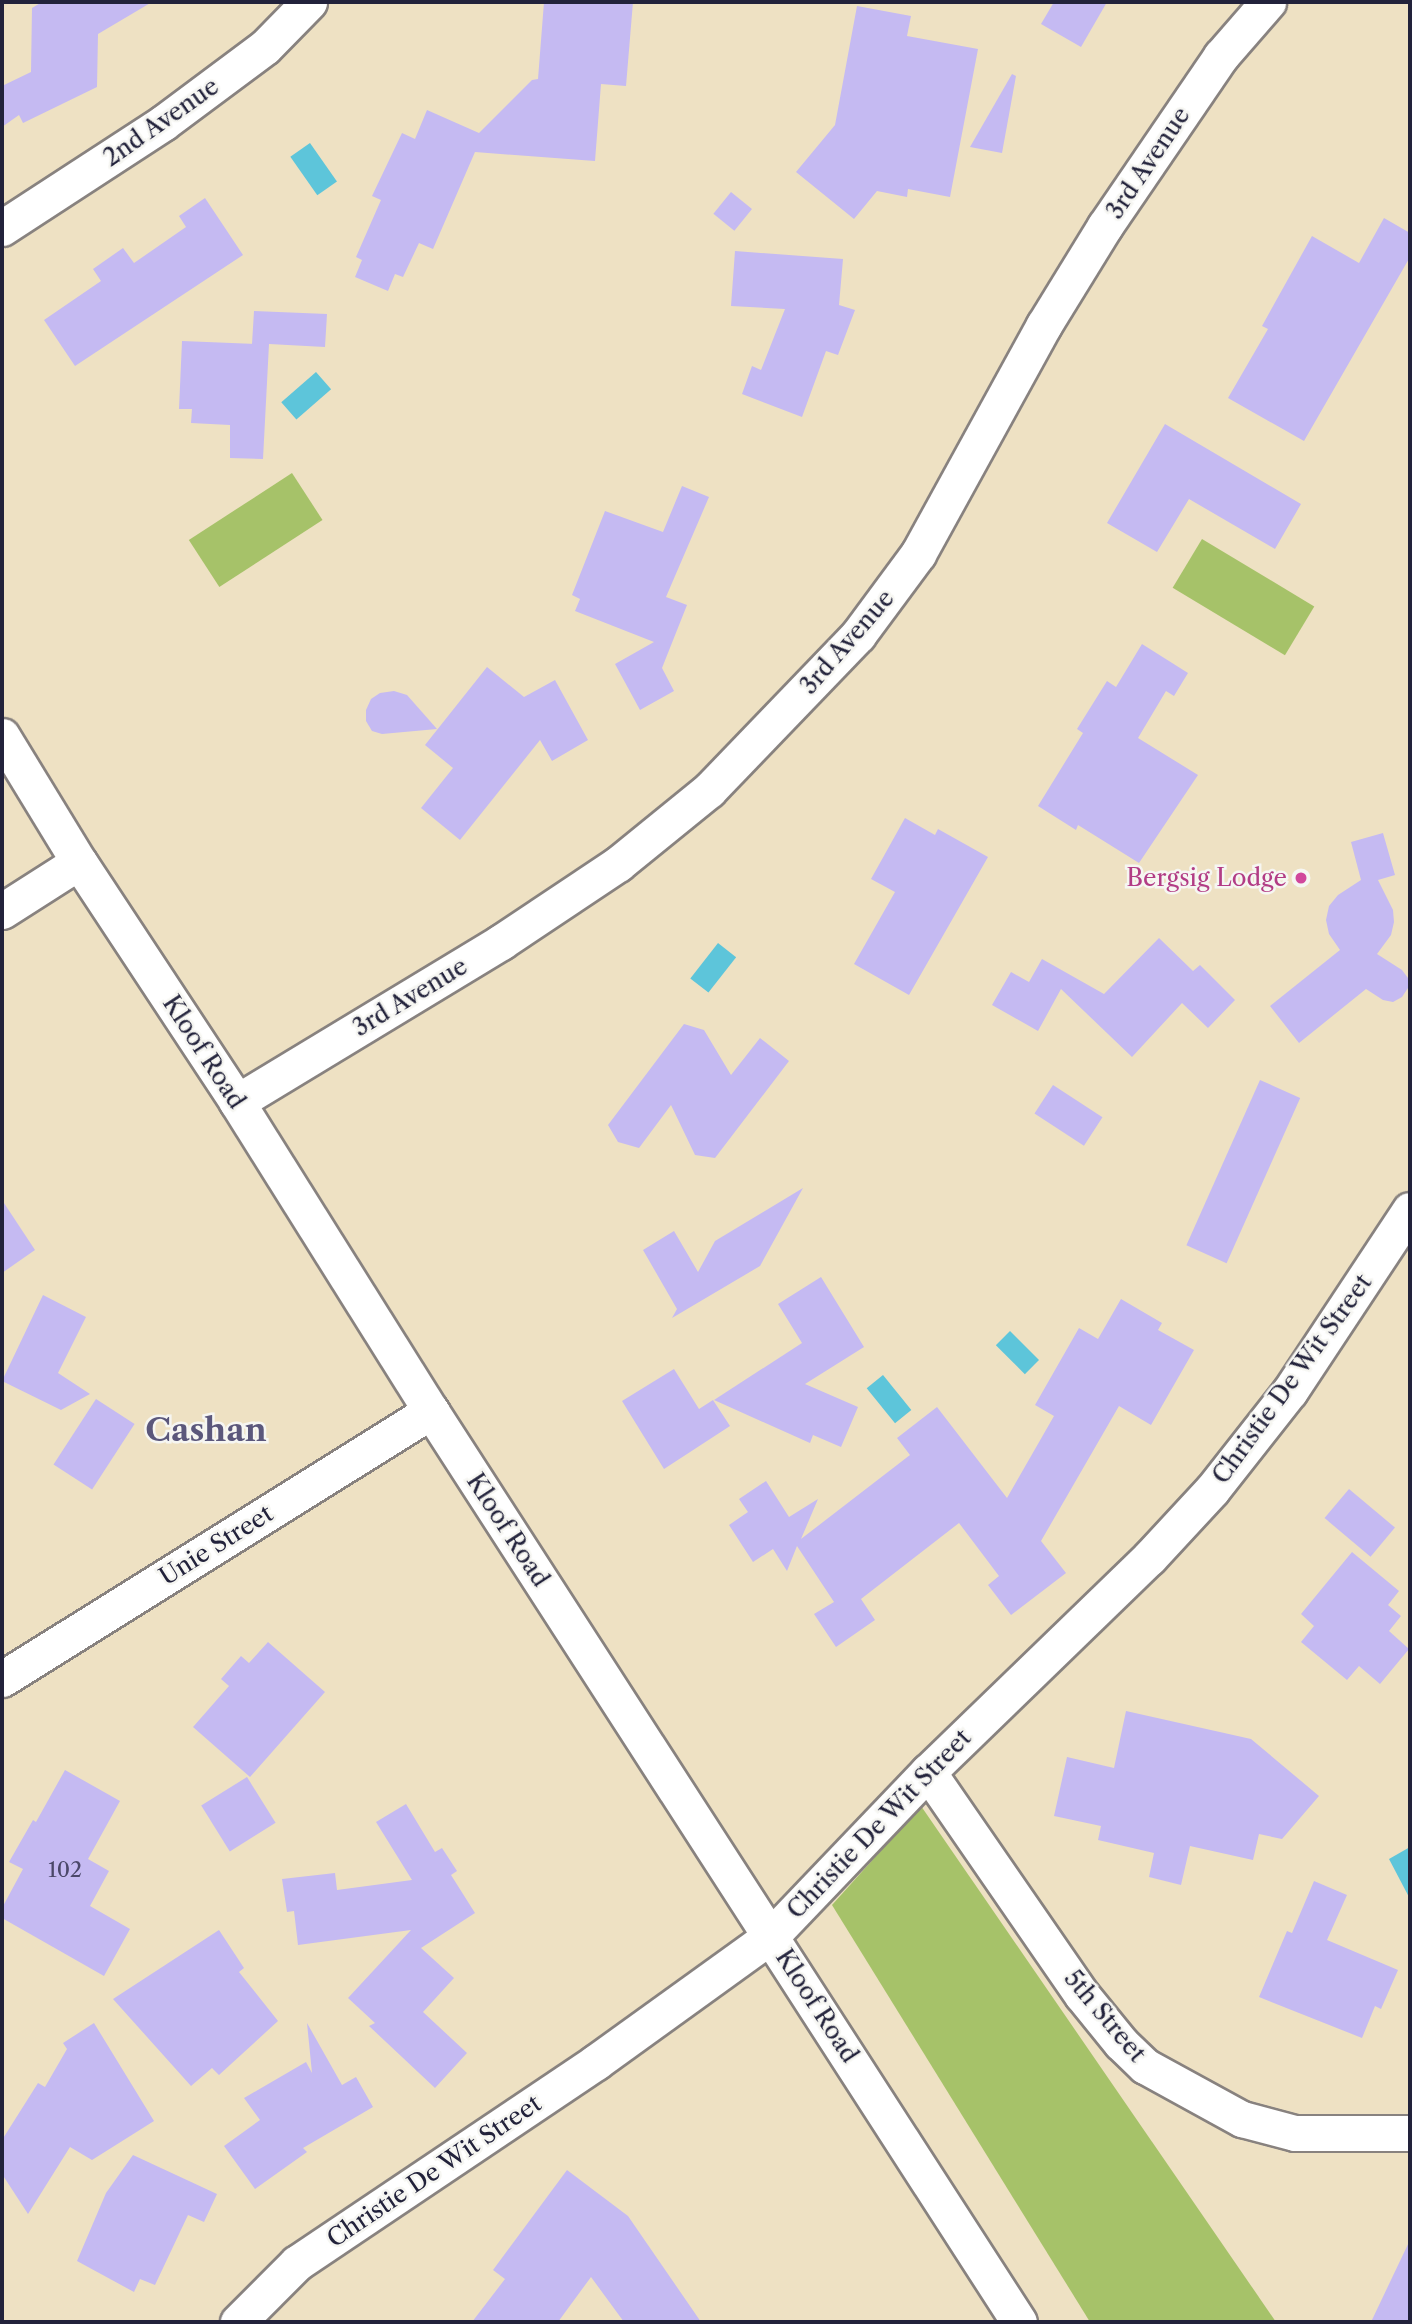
<!DOCTYPE html>
<style>
body{margin:0}
#map{position:relative;width:1412px;height:2324px;overflow:hidden;background:#eee1c3;font-family:"Libre Caslon Text",serif}
div>[style]{position:absolute}
[style*='--x']{left:calc(var(--x)*1px);top:calc(var(--y)*1px);width:calc(var(--w)*1px);rotate:calc(var(--a)*1deg)}
.green>*{inset:0;background:#a6c269;transform-origin:0 0}
.water>*{inset:0;background:#5dc5da;transform-origin:0 0}
.building>*{inset:0;background:#c5baf2;transform-origin:0 0}
.roads{filter:drop-shadow(2px 0 #88827f) drop-shadow(-2px 0 #88827f) drop-shadow(0 2px #88827f) drop-shadow(0 -2px #88827f)}
.street>*{height:35px;margin:-17.5px;padding:0 17.5px;transform-origin:17.5px;border-radius:17.5px;background:#fff}
.dots>*{width:19px;height:19px;translate:-50% -50%;box-sizing:border-box;border:4px solid #f6f6f2;border-radius:50%}
span{translate:-50% -50%;white-space:nowrap;text-align:center;line-height:1.15;-webkit-text-stroke:5px #f6f6f2;paint-order:stroke}
.number-label{font-size:21px;color:#4b4869}
.number-label span{-webkit-text-stroke-width:0}
.street-label{font-size:24px;color:#22223b}
.hotel-label{font-size:24px;color:#b23c85}
.right{translate:-100% -50%;text-align:right}
.district-label{font-size:32px;color:#5b577b;font-weight:700}
.frame{position:absolute;inset:0;border:4px solid #22223b;pointer-events:none}
</style>
<div id="map">
<div class="green">
<i style="left:292px;top:473px;width:56px;height:123px;rotate:57deg"></i>
<i style="left:1202px;top:539px;width:131px;height:57px;rotate:31deg"></i>
<i style="clip-path:polygon(921px 1806px,1276px 2322px,1090px 2322px,832px 1905px)"></i>
</div>
<div class="water">
<i style="left:310px;top:143px;width:47px;height:24px;rotate:55deg"></i>
<i style="left:316px;top:372px;width:23px;height:46px;rotate:49deg"></i>
<i style="left:718px;top:943px;width:23px;height:45px;rotate:38deg"></i>
<i style="left:1010px;top:1331px;width:41px;height:20px;rotate:45deg"></i>
<i style="left:883px;top:1375px;width:45px;height:21px;rotate:51deg"></i>
<i style="clip-path:polygon(1410px 1847px,1410px 1899px,1389px 1859px)"></i>
</div>
<div class="building">
<i style="clip-path:polygon(42px 2px,152px 2px,98px 34px,97px 87px,23px 123px,19px 115px,2px 127px,2px 86px,31px 72px,32px 8px)"></i>
<i style="clip-path:polygon(544px 2px,633px 2px,626px 86px,601px 84px,595px 161px,475px 152px,433px 249px,419px 243px,403px 277px,395px 274px,388px 291px,355px 277px,362px 260px,356px 257px,381px 200px,372px 196px,402px 133px,415px 139px,427px 110px,479px 133px,532px 80px,538px 79px)"></i>
<i style="clip-path:polygon(1054px 2px,1107px 2px,1081px 47px,1041px 24px)"></i>
<i style="clip-path:polygon(857px 6px,911px 16px,907px 36px,978px 49px,950px 197px,908px 189px,907px 197px,877px 191px,854px 219px,796px 172px,835px 125px)"></i>
<i style="clip-path:polygon(1012px 74px,1016px 76px,1002px 153px,970px 147px)"></i>
<i style="left:731px;top:192px;width:27px;height:28px;rotate:39deg"></i>
<i style="clip-path:polygon(205px 198px,243px 255px,75px 366px,44px 320px,101px 281px,93px 269px,123px 248px,134px 263px,186px 227px,179px 216px)"></i>
<i style="clip-path:polygon(1384px 218px,1410px 233px,1410px 257px,1304px 441px,1228px 398px,1268px 329px,1262px 326px,1312px 236px,1359px 263px)"></i>
<i style="clip-path:polygon(735px 251px,843px 259px,839px 305px,855px 310px,838px 355px,826px 351px,802px 417px,742px 394px,752px 366px,761px 370px,785px 309px,731px 306px)"></i>
<i style="clip-path:polygon(254px 311px,327px 314px,325px 347px,269px 344px,263px 459px,230px 458px,230px 425px,191px 423px,192px 409px,179px 409px,182px 341px,257px 344px,252px 344px)"></i>
<i style="clip-path:polygon(1165px 424px,1301px 504px,1275px 549px,1189px 499px,1157px 552px,1107px 523px)"></i>
<i style="clip-path:polygon(682px 486px,709px 497px,666px 597px,687px 605px,662px 668px,674px 691px,640px 710px,615px 664px,654px 642px,575px 611px,580px 599px,572px 595px,605px 511px,663px 532px)"></i>
<i style="clip-path:polygon(1142px 644px,1188px 673px,1174px 696px,1166px 691px,1138px 738px,1198px 775px,1139px 863px,1078px 825px,1076px 830px,1038px 806px,1083px 733px,1077px 729px,1107px 681px,1116px 687px)"></i>
<i style="clip-path:polygon(487px 667px,524px 697px,555px 680px,588px 740px,552px 761px,540px 740px,460px 840px,421px 808px,453px 768px,425px 745px)"></i>
<i style="clip-path:polygon(394px 691px,407px 695px,437px 729px,382px 734px,372px 731px,366px 721px,366px 710px,371px 699px,380px 693px)"></i>
<i style="clip-path:polygon(905px 818px,935px 835px,938px 829px,988px 857px,909px 995px,854px 964px,895px 892px,871px 879px)"></i>
<i style="clip-path:polygon(1383px 833px,1395px 875px,1378px 880px,1393px 910px,1394px 922px,1391px 935px,1377px 954px,1402px 970px,1408px 978px,1408px 988px,1402px 997px,1393px 1002px,1383px 1000px,1366px 989px,1299px 1043px,1270px 1006px,1340px 950px,1329px 934px,1326px 920px,1329px 906px,1338px 895px,1361px 880px,1351px 842px)"></i>
<i style="clip-path:polygon(1159px 938px,1193px 971px,1200px 965px,1235px 1000px,1208px 1028px,1182px 1003px,1132px 1057px,1061px 989px,1038px 1031px,992px 1005px,1011px 972px,1029px 982px,1042px 959px,1104px 994px)"></i>
<i style="clip-path:polygon(684px 1024px,704px 1030px,731px 1075px,760px 1038px,789px 1061px,715px 1158px,695px 1155px,671px 1105px,639px 1148px,618px 1142px,608px 1125px)"></i>
<i style="left:1260px;top:1080px;width:44px;height:181px;rotate:24deg"></i>
<i style="left:1053px;top:1085px;width:59px;height:34px;rotate:33deg"></i>
<i style="clip-path:polygon(803px 1188px,760px 1266px,672px 1318px,677px 1309px,643px 1250px,674px 1231px,698px 1272px,715px 1241px)"></i>
<i style="clip-path:polygon(2px 1200px,35px 1250px,2px 1273px)"></i>
<i style="clip-path:polygon(821px 1277px,864px 1347px,805px 1384px,858px 1407px,841px 1447px,813px 1435px,810px 1443px,714px 1400px,802px 1343px,778px 1304px)"></i>
<i style="clip-path:polygon(43px 1295px,86px 1317px,58px 1373px,90px 1394px,61px 1410px,2px 1381px)"></i>
<i style="clip-path:polygon(1121px 1299px,1162px 1323px,1158px 1330px,1194px 1350px,1151px 1425px,1119px 1406px,1041px 1541px,1066px 1573px,1011px 1615px,988px 1585px,999px 1576px,959px 1523px,861px 1599px,875px 1620px,836px 1647px,814px 1614px,834px 1602px,797px 1546px,787px 1571px,773px 1549px,753px 1562px,729px 1525px,748px 1512px,739px 1499px,766px 1481px,789px 1517px,818px 1499px,801px 1539px,910px 1455px,897px 1438px,937px 1407px,1007px 1498px,1054px 1416px,1035px 1405px,1079px 1328px,1098px 1339px)"></i>
<i style="clip-path:polygon(674px 1369px,699px 1409px,713px 1400px,730px 1426px,664px 1469px,622px 1401px)"></i>
<i style="left:96px;top:1399px;width:46px;height:78px;rotate:33deg"></i>
<i style="left:1349px;top:1489px;width:60px;height:38px;rotate:40deg"></i>
<i style="clip-path:polygon(1352px 1552px,1399px 1591px,1388px 1605px,1401px 1616px,1389px 1631px,1409px 1649px,1380px 1684px,1359px 1666px,1347px 1680px,1301px 1642px,1314px 1626px,1301px 1614px)"></i>
<i style="clip-path:polygon(268px 1642px,325px 1692px,250px 1777px,193px 1727px,229px 1686px,221px 1679px,241px 1656px,249px 1663px)"></i>
<i style="clip-path:polygon(1126px 1711px,1251px 1739px,1319px 1796px,1282px 1839px,1259px 1834px,1253px 1860px,1190px 1846px,1181px 1885px,1149px 1877px,1154px 1853px,1098px 1840px,1101px 1826px,1054px 1816px,1067px 1757px,1114px 1768px)"></i>
<i style="clip-path:polygon(65px 1770px,120px 1801px,88px 1859px,109px 1871px,90px 1906px,130px 1929px,104px 1976px,2px 1918px,2px 1908px,23px 1869px,9px 1862px,33px 1820px,36px 1822px)"></i>
<i style="left:247px;top:1777px;width:54px;height:54px;rotate:58deg"></i>
<i style="clip-path:polygon(406px 1804px,435px 1852px,442px 1848px,457px 1871px,451px 1875px,475px 1913px,421px 1948px,454px 1978px,423px 2012px,467px 2053px,435px 2088px,369px 2026px,375px 2023px,348px 1998px,411px 1930px,298px 1945px,294px 1911px,287px 1912px,282px 1879px,335px 1873px,337px 1890px,412px 1880px,376px 1822px)"></i>
<i style="clip-path:polygon(1314px 1881px,1347px 1895px,1327px 1940px,1398px 1970px,1381px 2009px,1375px 2006px,1362px 2038px,1259px 1997px,1287px 1931px,1292px 1933px)"></i>
<i style="clip-path:polygon(219px 1930px,244px 1968px,239px 1972px,278px 2021px,219px 2075px,212px 2068px,191px 2086px,113px 1999px)"></i>
<i style="clip-path:polygon(94px 2023px,154px 2121px,92px 2160px,70px 2147px,28px 2214px,2px 2174px,2px 2140px,38px 2083px,45px 2087px,67px 2049px,63px 2043px)"></i>
<i style="clip-path:polygon(307px 2023px,342px 2085px,356px 2077px,373px 2107px,303px 2148px,307px 2152px,255px 2189px,224px 2146px,260px 2120px,244px 2098px,306px 2062px,312px 2073px)"></i>
<i style="clip-path:polygon(133px 2155px,217px 2194px,204px 2222px,188px 2215px,155px 2285px,140px 2279px,134px 2292px,77px 2261px,106px 2193px)"></i>
<i style="clip-path:polygon(567px 2170px,628px 2216px,701px 2322px,624px 2322px,591px 2277px,558px 2322px,472px 2322px,505px 2279px,493px 2270px)"></i>
<i style="clip-path:polygon(1410px 2240px,1410px 2322px,1371px 2322px)"></i>
</div>
<div class="roads">
<div class="street">
<i style="--x:2;--y:228;--w:192;--a:-33.1"></i>
<i style="--x:163;--y:123;--w:127;--a:-36.7"></i>
<i style="--x:265;--y:47;--w:63;--a:-45.6"></i>
<i style="--x:2;--y:736;--w:148;--a:58.6"></i>
<i style="--x:79;--y:862;--w:287;--a:56.6"></i>
<i style="--x:237;--y:1102;--w:365;--a:57.9"></i>
<i style="--x:431;--y:1411;--w:1084;--a:57.16"></i>
<i style="--x:2;--y:911;--w:91;--a:-32.5"></i>
<i style="--x:237;--y:1102;--w:309;--a:-31.2"></i>
<i style="--x:501;--y:942;--w:141;--a:-33.7"></i>
<i style="--x:618;--y:864;--w:117;--a:-39.1"></i>
<i style="--x:709;--y:790;--w:215;--a:-46.1"></i>
<i style="--x:858;--y:635;--w:101;--a:-53.5"></i>
<i style="--x:918;--y:554;--w:261;--a:-61.2"></i>
<i style="--x:1044;--y:325;--w:116;--a:-58.4"></i>
<i style="--x:1105;--y:226;--w:206;--a:-55.7"></i>
<i style="--x:1221;--y:56;--w:72;--a:-49"></i>
<i style="--x:2;--y:1679;--w:506;--a:-31.99"></i>
<i style="--x:928;--y:1772;--w:271;--a:55.4"></i>
<i style="--x:1082;--y:1995;--w:62;--a:50.9"></i>
<i style="--x:1121;--y:2043;--w:33;--a:44"></i>
<i style="--x:1145;--y:2066;--w:111;--a:28.7"></i>
<i style="--x:1242;--y:2119;--w:55;--a:14.8"></i>
<i style="--x:1295;--y:2133;--w:115;--a:0"></i>
<i style="--x:238;--y:2322;--w:83;--a:-45"></i>
<i style="--x:297;--y:2263;--w:360;--a:-33.9"></i>
<i style="--x:596;--y:2062;--w:217;--a:-35.8"></i>
<i style="--x:772;--y:1935;--w:226;--a:-46.3"></i>
<i style="--x:928;--y:1772;--w:308;--a:-44.1"></i>
<i style="--x:1149;--y:1558;--w:93;--a:-47.2"></i>
<i style="--x:1212;--y:1490;--w:126;--a:-51.8"></i>
<i style="--x:1290;--y:1391;--w:217;--a:-56.5"></i>
</div>
</div>
<div class="dots">
<i style="left:1301px;top:878px;background:#d1479c"></i>
</div>
<div class="number-label">
<span style="left:65px;top:1870px">102</span>
</div>
<div class="street-label">
<span style="left:161px;top:122px;rotate:-35deg">2nd Avenue</span>
<span style="left:1148px;top:163px;rotate:-56deg">3rd Avenue</span>
<span style="left:847px;top:642px;rotate:-49deg">3rd Avenue</span>
<span style="left:410px;top:997px;rotate:-31deg">3rd Avenue</span>
<span style="left:204px;top:1052px;rotate:57deg">Kloof Road</span>
<span style="left:1292px;top:1379px;rotate:-54deg">Christie De Wit Street</span>
<span style="left:508px;top:1530px;rotate:57deg">Kloof Road</span>
<span style="left:216px;top:1545px;rotate:-32deg">Unie Street</span>
<span style="left:879px;top:1824px;rotate:-46deg">Christie De Wit Street</span>
<span style="left:817px;top:2006px;rotate:57deg">Kloof Road</span>
<span style="left:1105px;top:2016px;rotate:50deg">5th Street</span>
<span style="left:434px;top:2171px;rotate:-34deg">Christie De Wit Street</span>
</div>
<div class="hotel-label">
<span class="right" style="left:1287px;top:878px">Bergsig Lodge</span>
</div>
<div class="district-label">
<span style="left:206px;top:1430px">Cashan</span>
</div>
<div class="frame"></div>
</div>
